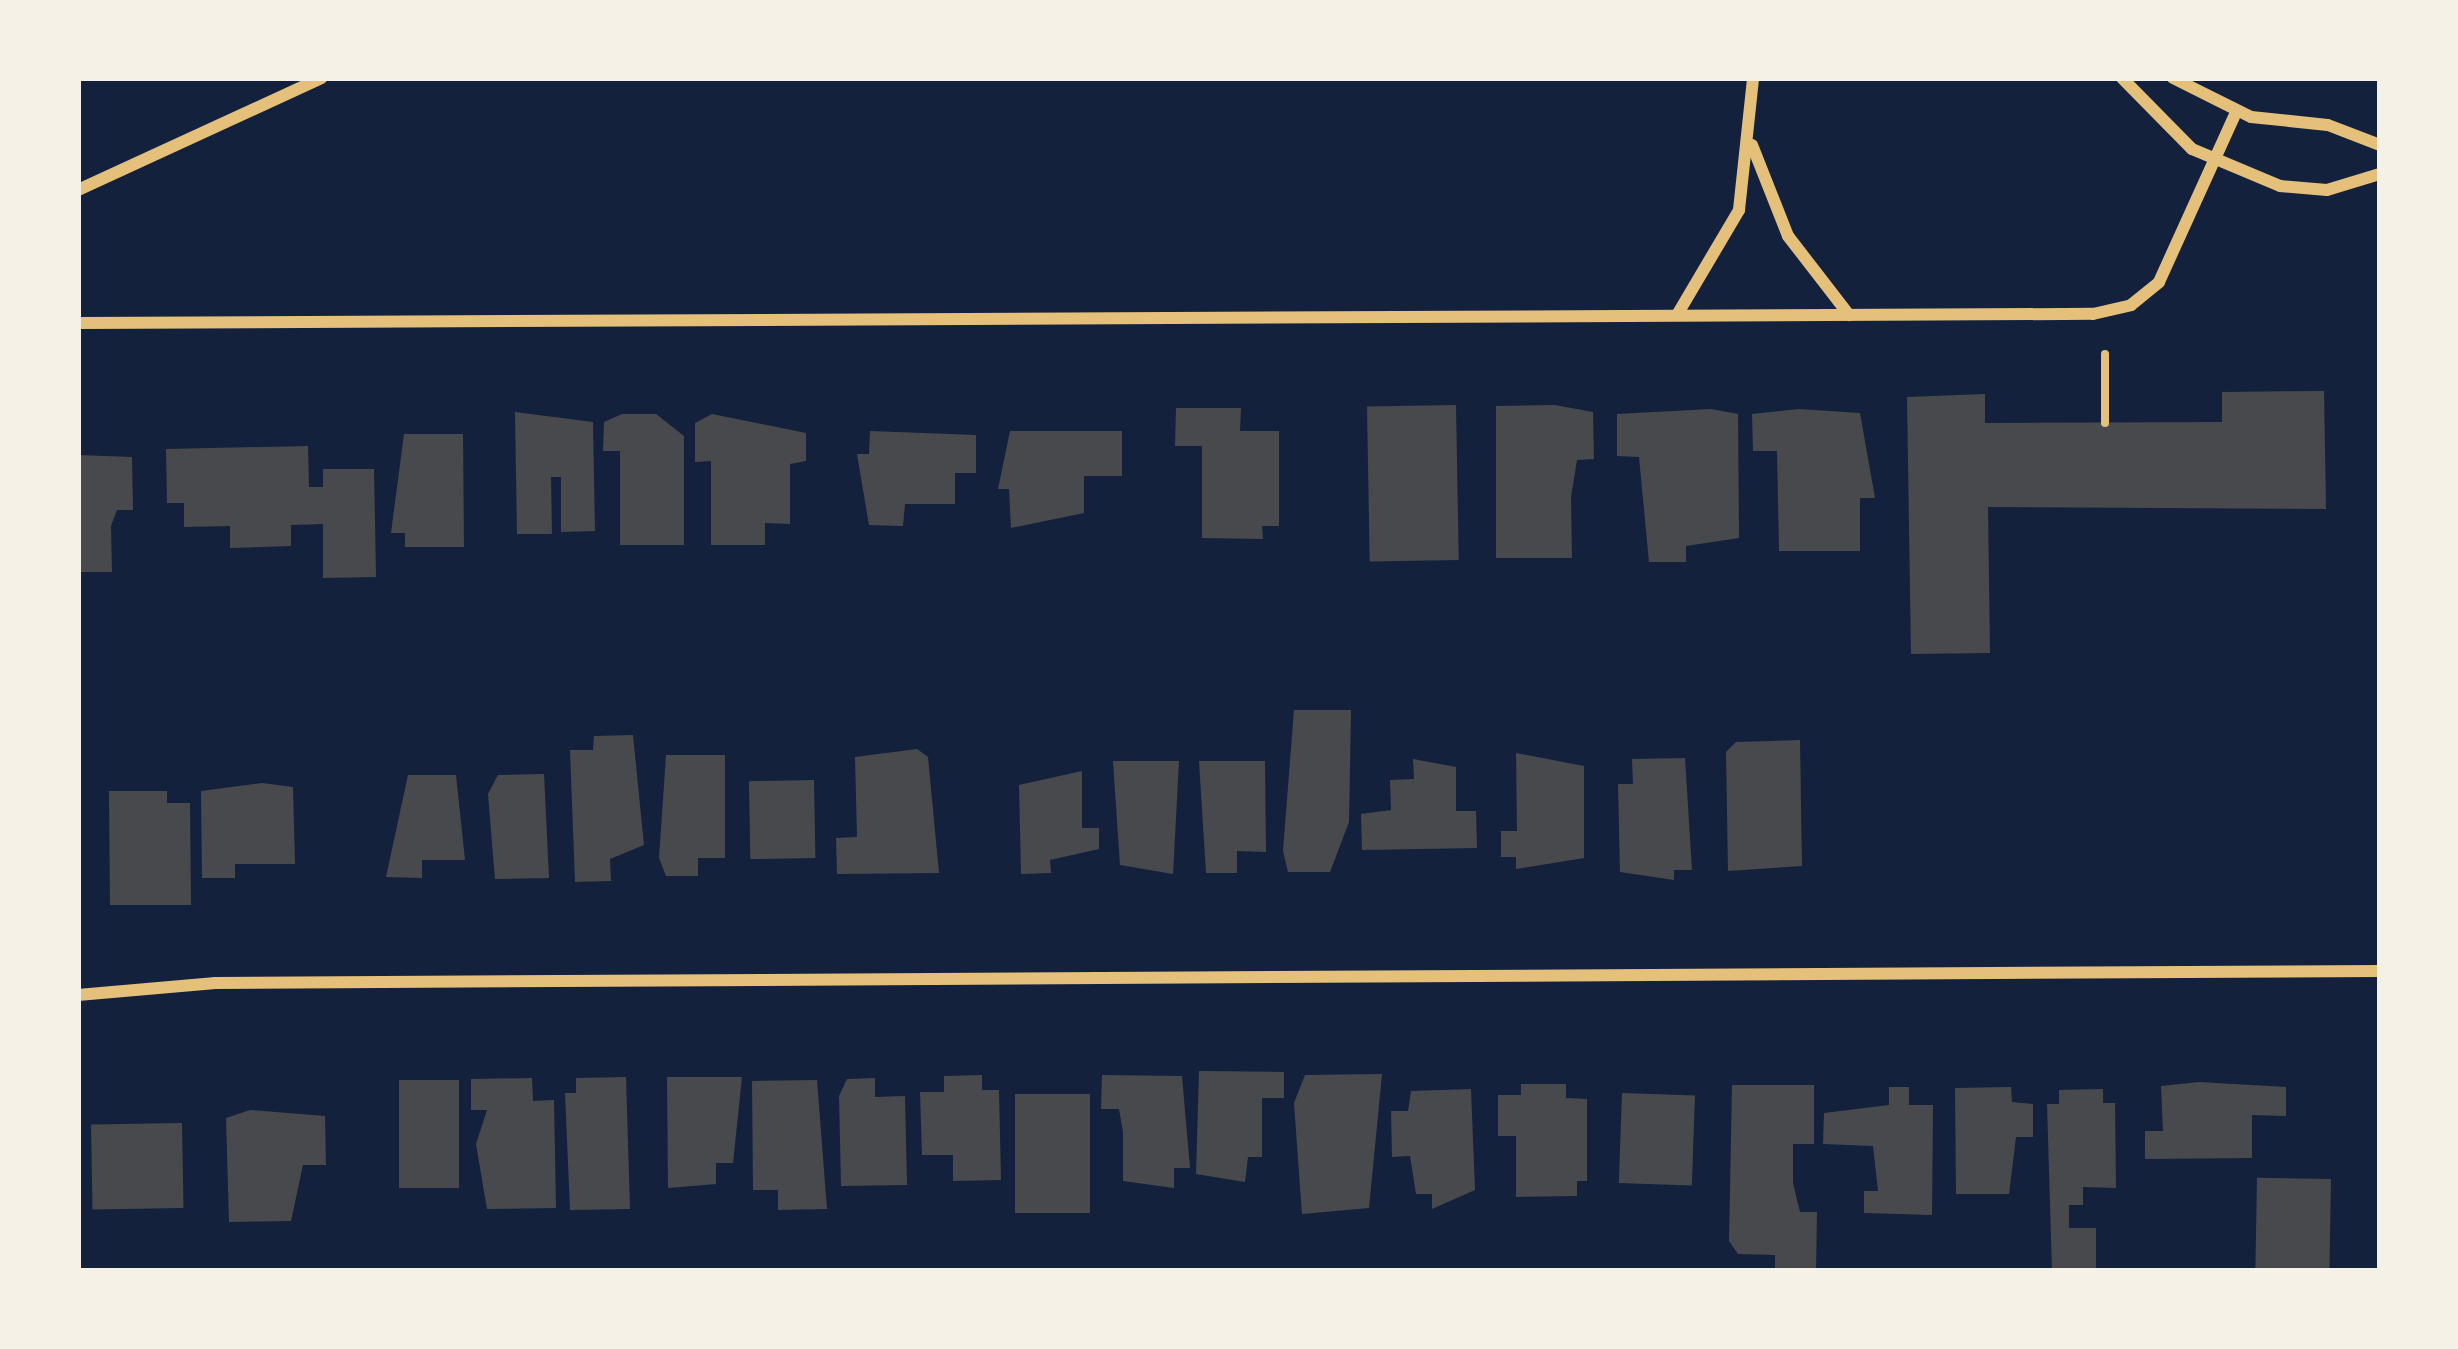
<!DOCTYPE html>
<style>
body{margin:0}
#map{position:relative;width:2458px;height:1349px;overflow:hidden;background:#14213d;font-family:Figtree,sans-serif}
div>[style]{position:absolute}
[style*='--x']{left:calc(var(--x)*1px);top:calc(var(--y)*1px);width:calc(var(--w)*1px);rotate:calc(var(--a)*1deg)}
.building>*{inset:0;background:#48494c;transform-origin:0 0}
.path>*{height:8px;margin:-4px;padding:0 4px;transform-origin:4px;border-radius:4px;background:#e5c07b}
.minor>*{height:12px;margin:-6px;padding:0 6px;transform-origin:6px;border-radius:6px;background:#e5c07b}
span{translate:-50% -50%;white-space:nowrap;text-align:center;line-height:1.15;-webkit-text-stroke:12px #f6f1e7;paint-order:stroke}
.frame{position:absolute;inset:0;border:81px solid #f6f1e7;pointer-events:none}
</style>
<div id="map">
<div class="building">
<i style="clip-path:polygon(2324px 391px,2326px 509px,1988px 507px,1990px 653px,1911px 654px,1907px 397px,1985px 394px,1985px 423px,2222px 422px,2222px 392px)"></i>
<i style="left:1456px;top:405px;width:155px;height:89px;rotate:89deg"></i>
<i style="clip-path:polygon(1555px 405px,1593px 412px,1594px 459px,1577px 460px,1571px 497px,1572px 558px,1496px 558px,1496px 406px)"></i>
<i style="clip-path:polygon(1176px 408px,1241px 408px,1240px 431px,1279px 431px,1279px 526px,1262px 526px,1263px 539px,1202px 538px,1202px 446px,1175px 446px)"></i>
<i style="clip-path:polygon(1711px 409px,1738px 414px,1739px 538px,1686px 546px,1686px 562px,1649px 562px,1639px 457px,1617px 456px,1617px 414px)"></i>
<i style="clip-path:polygon(1799px 409px,1860px 413px,1875px 498px,1860px 498px,1860px 551px,1779px 551px,1777px 451px,1753px 451px,1752px 414px)"></i>
<i style="clip-path:polygon(515px 412px,593px 422px,595px 531px,561px 532px,561px 477px,551px 477px,552px 534px,517px 534px)"></i>
<i style="clip-path:polygon(622px 414px,656px 414px,684px 436px,684px 545px,620px 545px,620px 451px,603px 451px,604px 422px)"></i>
<i style="clip-path:polygon(712px 414px,806px 433px,806px 461px,790px 464px,790px 524px,765px 523px,765px 545px,711px 545px,711px 461px,695px 462px,695px 423px)"></i>
<i style="clip-path:polygon(870px 431px,976px 435px,976px 473px,955px 473px,955px 504px,905px 504px,903px 526px,869px 525px,857px 454px,869px 454px)"></i>
<i style="clip-path:polygon(1010px 431px,1122px 431px,1122px 476px,1084px 476px,1084px 513px,1011px 528px,1009px 489px,998px 489px)"></i>
<i style="clip-path:polygon(404px 434px,463px 434px,464px 547px,405px 547px,405px 533px,391px 533px)"></i>
<i style="clip-path:polygon(308px 446px,309px 487px,323px 487px,323px 469px,374px 469px,376px 577px,323px 578px,323px 524px,291px 525px,291px 546px,230px 548px,230px 526px,184px 527px,184px 503px,167px 503px,166px 449px)"></i>
<i style="clip-path:polygon(78px 455px,132px 457px,133px 510px,117px 510px,111px 526px,112px 572px,78px 572px)"></i>
<i style="clip-path:polygon(1294px 710px,1351px 710px,1349px 822px,1330px 872px,1288px 872px,1283px 851px)"></i>
<i style="clip-path:polygon(633px 735px,644px 845px,610px 859px,611px 881px,575px 882px,570px 750px,593px 750px,594px 736px)"></i>
<i style="clip-path:polygon(1800px 740px,1802px 866px,1728px 871px,1726px 752px,1736px 742px)"></i>
<i style="clip-path:polygon(917px 749px,928px 757px,939px 873px,837px 874px,836px 838px,857px 837px,855px 757px)"></i>
<i style="clip-path:polygon(1516px 753px,1584px 766px,1584px 858px,1516px 869px,1516px 857px,1501px 857px,1501px 831px,1517px 831px)"></i>
<i style="clip-path:polygon(666px 755px,725px 755px,725px 858px,698px 858px,698px 876px,666px 876px,659px 858px)"></i>
<i style="clip-path:polygon(1685px 758px,1692px 870px,1674px 870px,1674px 880px,1620px 872px,1618px 784px,1633px 784px,1632px 759px)"></i>
<i style="clip-path:polygon(1413px 759px,1456px 767px,1456px 811px,1476px 811px,1477px 848px,1362px 850px,1361px 814px,1391px 810px,1390px 780px,1414px 779px)"></i>
<i style="clip-path:polygon(1113px 761px,1179px 761px,1173px 874px,1120px 865px)"></i>
<i style="clip-path:polygon(1199px 761px,1265px 761px,1266px 852px,1237px 851px,1237px 873px,1206px 873px)"></i>
<i style="clip-path:polygon(1082px 771px,1082px 828px,1099px 828px,1099px 849px,1050px 860px,1051px 873px,1021px 874px,1019px 785px)"></i>
<i style="clip-path:polygon(544px 774px,549px 878px,495px 879px,488px 794px,498px 775px)"></i>
<i style="clip-path:polygon(408px 775px,456px 775px,465px 860px,422px 860px,422px 878px,386px 877px)"></i>
<i style="left:814px;top:780px;width:78px;height:65px;rotate:89deg"></i>
<i style="clip-path:polygon(262px 783px,293px 787px,295px 864px,235px 864px,235px 878px,202px 878px,201px 791px)"></i>
<i style="clip-path:polygon(109px 791px,167px 791px,167px 803px,190px 803px,191px 905px,110px 905px)"></i>
<i style="clip-path:polygon(1199px 1071px,1284px 1072px,1284px 1098px,1262px 1098px,1262px 1157px,1248px 1157px,1245px 1182px,1196px 1174px)"></i>
<i style="clip-path:polygon(1382px 1074px,1369px 1208px,1302px 1214px,1294px 1103px,1305px 1075px)"></i>
<i style="clip-path:polygon(982px 1075px,982px 1090px,999px 1090px,1001px 1180px,953px 1181px,953px 1155px,922px 1155px,920px 1092px,944px 1092px,944px 1076px)"></i>
<i style="clip-path:polygon(1102px 1075px,1182px 1076px,1190px 1168px,1174px 1168px,1174px 1188px,1123px 1181px,1123px 1132px,1119px 1109px,1101px 1109px)"></i>
<i style="clip-path:polygon(626px 1077px,630px 1209px,570px 1210px,565px 1093px,576px 1093px,576px 1078px)"></i>
<i style="clip-path:polygon(667px 1077px,742px 1077px,733px 1163px,716px 1163px,716px 1184px,668px 1188px)"></i>
<i style="clip-path:polygon(532px 1078px,533px 1101px,554px 1100px,556px 1208px,487px 1209px,476px 1144px,487px 1110px,471px 1110px,471px 1079px)"></i>
<i style="clip-path:polygon(875px 1078px,875px 1097px,905px 1096px,907px 1185px,841px 1186px,839px 1096px,847px 1079px)"></i>
<i style="left:399px;top:1080px;width:60px;height:108px"></i>
<i style="clip-path:polygon(817px 1080px,827px 1209px,778px 1210px,778px 1190px,753px 1190px,752px 1081px)"></i>
<i style="clip-path:polygon(2199px 1082px,2286px 1087px,2286px 1116px,2252px 1115px,2252px 1158px,2145px 1159px,2145px 1131px,2163px 1131px,2161px 1086px)"></i>
<i style="clip-path:polygon(1521px 1084px,1566px 1084px,1566px 1098px,1587px 1099px,1587px 1181px,1577px 1181px,1577px 1196px,1516px 1197px,1516px 1136px,1498px 1136px,1498px 1095px,1521px 1095px)"></i>
<i style="clip-path:polygon(1732px 1085px,1814px 1085px,1814px 1144px,1793px 1144px,1793px 1183px,1800px 1212px,1817px 1212px,1816px 1271px,1775px 1271px,1775px 1255px,1738px 1254px,1729px 1241px)"></i>
<i style="clip-path:polygon(1889px 1087px,1909px 1087px,1909px 1105px,1933px 1105px,1932px 1215px,1864px 1213px,1864px 1191px,1878px 1191px,1873px 1146px,1823px 1144px,1824px 1113px,1889px 1105px)"></i>
<i style="clip-path:polygon(2011px 1087px,2012px 1102px,2033px 1104px,2033px 1137px,2016px 1137px,2009px 1194px,1956px 1194px,1955px 1088px)"></i>
<i style="clip-path:polygon(1471px 1089px,1475px 1190px,1432px 1209px,1432px 1194px,1416px 1194px,1410px 1156px,1392px 1157px,1391px 1111px,1408px 1111px,1411px 1091px)"></i>
<i style="clip-path:polygon(2103px 1089px,2103px 1103px,2115px 1103px,2116px 1188px,2083px 1187px,2083px 1205px,2069px 1205px,2069px 1228px,2096px 1228px,2096px 1271px,2052px 1271px,2047px 1104px,2059px 1104px,2059px 1090px)"></i>
<i style="left:1622px;top:1093px;width:73px;height:90px;rotate:2deg"></i>
<i style="left:1015px;top:1094px;width:75px;height:119px"></i>
<i style="clip-path:polygon(250px 1110px,325px 1116px,326px 1165px,303px 1165px,291px 1221px,229px 1222px,226px 1118px)"></i>
<i style="left:182px;top:1123px;width:85px;height:91px;rotate:89deg"></i>
<i style="left:2331px;top:1179px;width:92px;height:74px;rotate:91deg"></i>
</div>
<div class="path">
<i style="--x:2105;--y:354;--w:69;--a:90"></i>
</div>
<div class="minor">
<i style="--x:2122;--y:78;--w:100;--a:45.4"></i>
<i style="--x:2192;--y:149;--w:95;--a:22.8"></i>
<i style="--x:2280;--y:186;--w:47;--a:4.9"></i>
<i style="--x:2327;--y:190;--w:55;--a:-16.8"></i>
<i style="--x:2173;--y:78;--w:87;--a:26.6"></i>
<i style="--x:2251;--y:117;--w:77;--a:5.9"></i>
<i style="--x:2328;--y:125;--w:56;--a:21"></i>
<i style="--x:1752;--y:145;--w:98;--a:68.4"></i>
<i style="--x:1788;--y:236;--w:100;--a:52.3"></i>
<i style="--x:78;--y:190;--w:268;--a:-24.7"></i>
<i style="--x:1677;--y:315;--w:122;--a:-59.4"></i>
<i style="--x:1739;--y:210;--w:133;--a:-83.9"></i>
<i style="--x:78;--y:323;--w:2015;--a:-0.26"></i>
<i style="--x:2093;--y:314;--w:39;--a:-13"></i>
<i style="--x:2131;--y:305;--w:36;--a:-39"></i>
<i style="--x:2159;--y:282;--w:187;--a:-65.6"></i>
<i style="--x:78;--y:995;--w:138;--a:-5"></i>
<i style="--x:215;--y:983;--w:2165;--a:-0.32"></i>
</div>
<div class="frame"></div>
</div>
